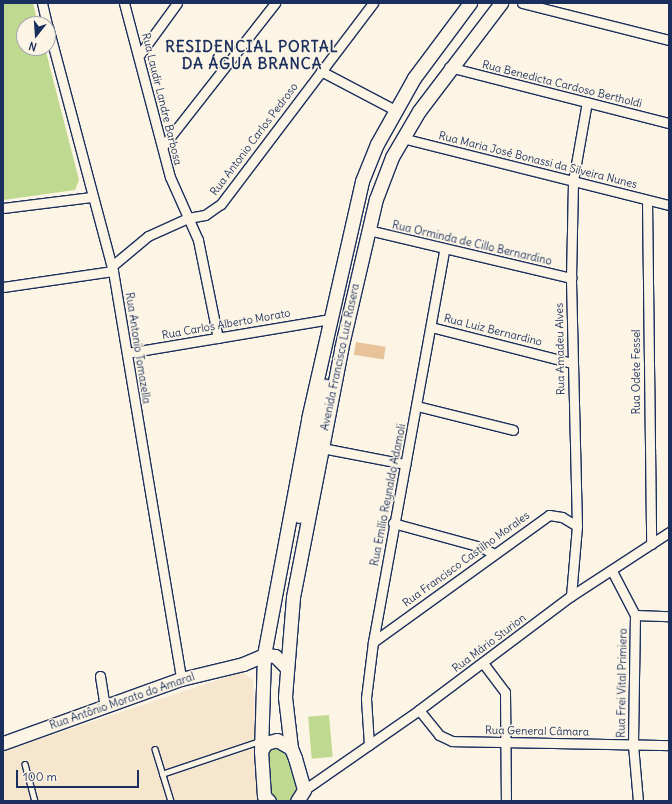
<!DOCTYPE html>
<meta charset="utf-8">
<style>
body{margin:0}
#map{position:relative;width:672px;height:804px;overflow:hidden;background:#fcf5e5;font-family:Delius,sans-serif}
div>[style]{position:absolute}
[style*='--x']{left:calc(var(--x)*1px);top:calc(var(--y)*1px);width:calc(var(--w)*1px);rotate:calc(var(--a)*1deg)}
.built>*{inset:0;background:#f6e6ce}
.green>*{inset:0;background:#c0d990;transform-origin:0 0}
.building>*{inset:0;background:#e8c399;transform-origin:0 0}
.roads{filter:drop-shadow(1px 0 #1b2f5e) drop-shadow(-1px 0 #1b2f5e) drop-shadow(0 1px #1b2f5e) drop-shadow(0 -1px #1b2f5e)}
.lane>*{height:4.5px;margin:-2.25px;padding:0 2.25px;transform-origin:2.25px;border-radius:2.25px;background:#fcf5e5}
.street>*{height:9px;margin:-4.5px;padding:0 4.5px;transform-origin:4.5px;border-radius:4.5px;background:#fcf5e5}
.secondary>*{height:13px;margin:-6.5px;padding:0 6.5px;transform-origin:6.5px;border-radius:6.5px;background:#fcf5e5}
span{translate:-50% -50%;white-space:nowrap;text-align:center;line-height:1.15;-webkit-text-stroke:3px #fcf5e5;paint-order:stroke}
.street-label{font-size:11px;color:#1b2f5e}
.district-label{font-size:15px;color:#1b2f5e;font-weight:700;letter-spacing:1px}
.frame{position:absolute;inset:0;border:4px solid #1b2f5e;pointer-events:none}
.north{position:absolute;left:16px;top:16px;width:40px;height:40px;box-sizing:border-box;background:#fcf5e5;border:1px solid #a2a6af;border-radius:50%;rotate:197deg;font-size:11px;font-weight:700;line-height:16px;text-align:center;color:#1b2f5e}
.north::after{content:'';display:block;margin:auto;width:14px;height:18px;background:#1b2f5e;clip-path:polygon(50% 0,100% 100%,50% 72%,0 100%)}
.scale{position:absolute;left:16px;top:770px;width:123px;height:18px;box-sizing:border-box;border:2px solid #1b2f5e;border-top:0;padding-left:5px;font-size:12px;line-height:14px;white-space:nowrap;color:#1b2f5e;-webkit-text-stroke:3px #fcf5e5;paint-order:stroke}
</style>
<div id="map">
<div class="built">
<i style="clip-path:polygon(242px 672px,253px 680px,259px 801px,3px 801px,3px 751px)"></i>
</div>
<div class="green">
<i style="clip-path:polygon(3px 3px,33px 3px,38px 24px,24px 24px,24px 48px,45px 48px,79px 180px,75px 190px,3px 200px)"></i>
<i style="left:329px;top:715px;width:42px;height:21px;rotate:85deg"></i>
<i style="clip-path:polygon(275px 743px,288px 753px,300px 792px,291px 801px,278px 801px,268px 795px,265px 754px)"></i>
</div>
<div class="building">
<i style="left:356px;top:342px;width:30px;height:13px;rotate:9deg"></i>
</div>
<div class="roads">
<div class="lane">
<i style="--x:155;--y:749;--w:54;--a:72.9"></i>
<i style="--x:25;--y:764;--w:38;--a:75"></i>
<i style="--x:162;--y:774;--w:103;--a:-18.6"></i>
</div>
<div class="street">
<i style="--x:42;--y:3;--w:22;--a:77"></i>
<i style="--x:124;--y:3;--w:180;--a:75.2"></i>
<i style="--x:170;--y:177;--w:69;--a:66"></i>
<i style="--x:198;--y:240;--w:100;--a:78.5"></i>
<i style="--x:522;--y:3;--w:152;--a:14.1"></i>
<i style="--x:48;--y:27;--w:253;--a:75.1"></i>
<i style="--x:113;--y:271;--w:414;--a:80.5"></i>
<i style="--x:140;--y:54;--w:63;--a:-54"></i>
<i style="--x:449;--y:67;--w:227;--a:14.3"></i>
<i style="--x:321;--y:71;--w:84;--a:27.8"></i>
<i style="--x:402;--y:138;--w:275;--a:14.1"></i>
<i style="--x:163;--y:146;--w:182;--a:-51.9"></i>
<i style="--x:647;--y:200;--w:344;--a:89.3"></i>
<i style="--x:3;--y:208;--w:89;--a:-7.1"></i>
<i style="--x:368;--y:230;--w:209;--a:13.3"></i>
<i style="--x:112;--y:266;--w:47;--a:-39.8"></i>
<i style="--x:148;--y:236;--w:44;--a:-24.2"></i>
<i style="--x:188;--y:218;--w:17;--a:-10"></i>
<i style="--x:205;--y:215;--w:19;--a:-35"></i>
<i style="--x:221;--y:204;--w:252;--a:-52.9"></i>
<i style="--x:3;--y:287;--w:111;--a:-8.3"></i>
<i style="--x:431;--y:327;--w:146;--a:14.3"></i>
<i style="--x:127;--y:353;--w:206;--a:-9.5"></i>
<i style="--x:417;--y:406;--w:99;--a:14"></i>
<i style="--x:322;--y:448;--w:85;--a:10.9"></i>
<i style="--x:393;--y:523;--w:91;--a:15.3"></i>
<i style="--x:481;--y:547;--w:15;--a:28"></i>
<i style="--x:612;--y:571;--w:50;--a:62.4"></i>
<i style="--x:635;--y:615;--w:130;--a:90.9"></i>
<i style="--x:633;--y:745;--w:56;--a:84.9"></i>
<i style="--x:571;--y:596;--w:70;--a:-85.1"></i>
<i style="--x:577;--y:526;--w:248;--a:-91.4"></i>
<i style="--x:571;--y:278;--w:97;--a:-88.8"></i>
<i style="--x:573;--y:181;--w:80;--a:-80"></i>
<i style="--x:635;--y:615;--w:34;--a:2"></i>
<i style="--x:373;--y:642;--w:217;--a:-35.8"></i>
<i style="--x:549;--y:515;--w:13;--a:9"></i>
<i style="--x:562;--y:517;--w:17;--a:31"></i>
<i style="--x:483;--y:663;--w:36;--a:53"></i>
<i style="--x:505;--y:692;--w:109;--a:89.5"></i>
<i style="--x:100;--y:676;--w:31;--a:81"></i>
<i style="--x:419;--y:710;--w:32;--a:51"></i>
<i style="--x:439;--y:735;--w:14;--a:25"></i>
<i style="--x:452;--y:741;--w:217;--a:1.1"></i>
<i style="--x:369;--y:745;--w:47;--a:-93.7"></i>
<i style="--x:366;--y:698;--w:56;--a:-82.9"></i>
<i style="--x:373;--y:642;--w:398;--a:-79.7"></i>
<i style="--x:304;--y:790;--w:140;--a:-34.8"></i>
<i style="--x:419;--y:710;--w:190;--a:-36.9"></i>
<i style="--x:571;--y:596;--w:117;--a:-33.1"></i>
</div>
<div class="secondary">
<i style="--x:299;--y:516;--w:133;--a:-78.7"></i>
<i style="--x:3;--y:743;--w:189;--a:-19.8"></i>
<i style="--x:181;--y:679;--w:64;--a:-13.6"></i>
<i style="--x:243;--y:664;--w:23;--a:-23"></i>
<i style="--x:264;--y:655;--w:11;--a:5"></i>
<i style="--x:275;--y:656;--w:16;--a:45"></i>
<i style="--x:291;--y:748;--w:51;--a:-96.7"></i>
<i style="--x:285;--y:697;--w:100;--a:-85.4"></i>
<i style="--x:293;--y:597;--w:253;--a:-79"></i>
<i style="--x:341;--y:349;--w:154;--a:-76.9"></i>
<i style="--x:376;--y:199;--w:45;--a:-69.1"></i>
<i style="--x:392;--y:157;--w:53;--a:-59.6"></i>
<i style="--x:419;--y:111;--w:136;--a:-52.8"></i>
<i style="--x:261;--y:751;--w:96;--a:-88.2"></i>
<i style="--x:264;--y:655;--w:240;--a:-79.4"></i>
<i style="--x:308;--y:419;--w:244;--a:-77.2"></i>
<i style="--x:362;--y:181;--w:40;--a:-68"></i>
<i style="--x:377;--y:144;--w:76;--a:-60.7"></i>
<i style="--x:414;--y:78;--w:94;--a:-53.3"></i>
<i style="--x:269;--y:801;--w:7;--a:-135"></i>
<i style="--x:264;--y:796;--w:45;--a:-93.8"></i>
<i style="--x:261;--y:751;--w:9;--a:-58"></i>
<i style="--x:266;--y:743;--w:11;--a:-15"></i>
<i style="--x:277;--y:740;--w:16;--a:30"></i>
<i style="--x:291;--y:748;--w:11;--a:68"></i>
<i style="--x:295;--y:758;--w:33;--a:74"></i>
<i style="--x:304;--y:790;--w:13;--a:122"></i>
</div>
</div>
<div class="street-label">
<span style="left:562px;top:84px;rotate:14deg">Rua Benedicta Cardoso Bertholdi</span>
<span style="left:162px;top:99px;rotate:76deg">Rua Laudir Landre Barbosa</span>
<span style="left:254px;top:139px;rotate:-53deg">Rua Antonio Carlos Pedroso</span>
<span style="left:538px;top:160px;rotate:14deg">Rua Maria José Bonassi da Silveira Nunes</span>
<span style="left:472px;top:243px;rotate:13deg">Rua Orminda de Cillo Bernardino</span>
<span style="left:226px;top:324px;rotate:-10deg">Rua Carlos Alberto Morato</span>
<span style="left:493px;top:330px;rotate:14deg">Rua Luiz Bernardino</span>
<span style="left:138px;top:348px;rotate:81deg">Rua Antonio Tomazella</span>
<span style="left:560px;top:349px;rotate:-91deg">Rua Amadeu Alves</span>
<span style="left:340px;top:357px;rotate:-78deg">Avenida Francisco Luiz Rasera</span>
<span style="left:636px;top:372px;rotate:-90deg">Rua Odete Fessel</span>
<span style="left:388px;top:495px;rotate:-79deg">Rua Emílio Reynaldo Adamoli</span>
<span style="left:466px;top:559px;rotate:-36deg">Rua Francisco Castilho Morales</span>
<span style="left:489px;top:643px;rotate:-37deg">Rua Mário Sturion</span>
<span style="left:622px;top:683px;rotate:-89deg">Rua Frei Vital Primiero</span>
<span style="left:122px;top:701px;rotate:-19deg">Rua Antônio Morato do Amaral</span>
<span style="left:537px;top:731px;rotate:1deg">Rua General Câmara</span>
</div>
<div class="district-label">
<span style="left:252px;top:55px">RESIDENCIAL PORTAL<br>DA ÁGUA BRANCA</span>
</div>
<div class="frame"></div>
<div class="north">N</div>
<div class="scale">100 m</div>
</div>
